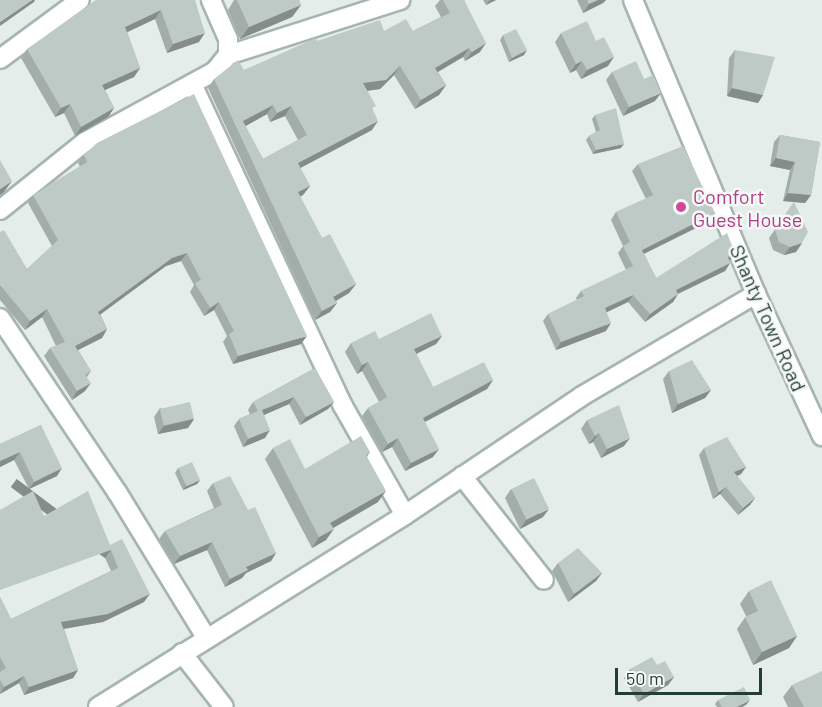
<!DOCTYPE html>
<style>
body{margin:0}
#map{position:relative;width:822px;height:707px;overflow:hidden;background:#e4ede9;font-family:Barlow,sans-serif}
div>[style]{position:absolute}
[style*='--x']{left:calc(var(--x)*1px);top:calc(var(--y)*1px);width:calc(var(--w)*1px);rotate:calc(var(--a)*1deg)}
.roads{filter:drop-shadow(2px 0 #a7b5b0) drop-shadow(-2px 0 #a7b5b0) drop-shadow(0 2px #a7b5b0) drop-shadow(0 -2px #a7b5b0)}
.minor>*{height:18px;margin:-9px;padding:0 9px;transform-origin:9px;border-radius:9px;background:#fff}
.wall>*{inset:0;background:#a3aeaa}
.shaded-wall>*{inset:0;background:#848d8b;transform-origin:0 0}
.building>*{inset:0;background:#bdcac6;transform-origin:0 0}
.dots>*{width:16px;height:16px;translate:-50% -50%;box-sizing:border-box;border:3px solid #f5f9f7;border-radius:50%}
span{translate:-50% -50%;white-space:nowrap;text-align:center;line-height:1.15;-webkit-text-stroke:5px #f5f9f7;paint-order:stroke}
.hotel-label{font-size:20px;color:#b23c85}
.left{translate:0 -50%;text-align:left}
.street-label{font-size:20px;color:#253d38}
.scale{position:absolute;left:615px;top:668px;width:147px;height:27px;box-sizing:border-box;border:3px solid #253d38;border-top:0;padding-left:8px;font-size:18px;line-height:21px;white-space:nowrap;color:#253d38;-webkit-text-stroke:4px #f5f9f7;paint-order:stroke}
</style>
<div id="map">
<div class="roads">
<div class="minor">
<i style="--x:633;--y:0;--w:319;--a:67.3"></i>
<i style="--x:756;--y:294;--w:157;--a:65.1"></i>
<i style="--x:228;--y:55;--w:181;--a:-17.7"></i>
<i style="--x:0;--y:59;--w:99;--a:-36.4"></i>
<i style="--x:193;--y:86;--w:353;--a:64.9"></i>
<i style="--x:343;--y:406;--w:125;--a:60.4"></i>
<i style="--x:0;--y:210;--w:109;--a:-38.7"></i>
<i style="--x:85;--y:142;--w:148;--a:-28.6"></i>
<i style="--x:215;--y:71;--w:21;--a:-51"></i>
<i style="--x:228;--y:55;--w:16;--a:-90"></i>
<i style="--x:228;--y:39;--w:43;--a:-113.6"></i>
<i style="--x:0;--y:318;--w:210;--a:56.1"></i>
<i style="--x:117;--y:492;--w:170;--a:58.5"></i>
<i style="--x:462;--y:476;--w:132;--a:51.7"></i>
<i style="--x:182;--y:653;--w:68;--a:52.1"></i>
<i style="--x:98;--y:707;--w:362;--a:-32"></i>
<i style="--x:405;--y:515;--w:213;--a:-33.9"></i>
<i style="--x:582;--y:396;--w:202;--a:-30.4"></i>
</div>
</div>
<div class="wall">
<i style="clip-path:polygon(195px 0,199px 42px,167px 53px,155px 19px,127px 32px,140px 68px,134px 77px,105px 90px,114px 108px,108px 117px,75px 136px,64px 113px,55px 117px,21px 58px,27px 49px)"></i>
<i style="clip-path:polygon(234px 0,299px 0,301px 5px,292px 17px,240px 39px,228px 10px)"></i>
<i style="clip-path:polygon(evenodd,440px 0,464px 0,480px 52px,465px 61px,463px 57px,438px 72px,446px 85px,439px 95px,415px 109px,394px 75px,380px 89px,367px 91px,373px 110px,372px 130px,300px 168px,310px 186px,303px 195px,300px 197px,322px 238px,356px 284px,349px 293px,336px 301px,337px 303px,330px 312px,315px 320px,208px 88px,214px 79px,244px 70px,317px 41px,384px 31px,413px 31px,441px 17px,435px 6px,440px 0,267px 114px,270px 122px,285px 116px,298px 140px,263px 159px,245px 126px,267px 114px)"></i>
<i style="clip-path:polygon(483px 0,496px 0,486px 5px)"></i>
<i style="clip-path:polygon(577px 0,606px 0,603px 3px,583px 13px)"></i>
<i style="clip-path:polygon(561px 33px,608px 66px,581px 79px,576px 70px,570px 73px,555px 42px)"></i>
<i style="clip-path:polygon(503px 35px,524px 55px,509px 62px,500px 40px)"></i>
<i style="clip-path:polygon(735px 50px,763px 95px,758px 103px,727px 96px,729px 58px)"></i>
<i style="clip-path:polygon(612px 72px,644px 79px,655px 101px,623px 116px,606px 80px)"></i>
<i style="clip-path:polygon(595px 115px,621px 148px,593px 154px,586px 140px,589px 136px,596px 132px,592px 119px)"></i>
<i style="clip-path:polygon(780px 135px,820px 142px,811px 195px,805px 203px,783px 201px,790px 170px,770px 166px,774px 142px)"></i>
<i style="clip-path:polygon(84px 155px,301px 344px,233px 364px,223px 342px,227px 336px,214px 310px,204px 316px,190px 292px,194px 285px,181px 261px,166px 266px,100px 314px,107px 329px,102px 338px,78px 350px,91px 371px,87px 377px,85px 391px,72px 400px,44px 356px,50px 348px,56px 346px,42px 317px,25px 330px,0 300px,0 232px,27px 269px,52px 246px,28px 203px,33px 195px,80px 167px,78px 163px)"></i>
<i style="clip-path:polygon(638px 164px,715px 213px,710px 221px,644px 254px,656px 278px,729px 260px,730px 263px,725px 271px,678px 294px,673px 302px,645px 322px,628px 302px,606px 312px,606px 331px,556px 350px,543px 321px,548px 314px,577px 300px,576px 298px,581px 291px,626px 270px,618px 253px,623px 246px,611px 220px,616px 212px,646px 199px,632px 171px)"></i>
<i style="clip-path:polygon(794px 202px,802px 243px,796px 252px,784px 255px,773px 250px,769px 238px)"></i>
<i style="clip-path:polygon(442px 336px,436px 344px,416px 354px,433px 387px,493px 380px,487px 389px,425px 422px,433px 457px,405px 471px,392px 447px,382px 452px,362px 416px,368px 408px,379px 402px,362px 371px,357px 374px,345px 352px,351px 343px,379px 339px)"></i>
<i style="clip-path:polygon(315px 368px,334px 402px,328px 409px,300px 425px,289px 404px,264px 415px,265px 438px,243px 447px,234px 426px,239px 419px,250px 414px,248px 410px,253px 402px)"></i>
<i style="clip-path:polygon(669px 371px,711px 390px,705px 398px,672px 413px,663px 379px)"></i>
<i style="clip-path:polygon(160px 408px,194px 419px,188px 428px,158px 434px,154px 417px)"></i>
<i style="clip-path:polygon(587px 420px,624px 446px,601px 458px,593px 442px,589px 444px,581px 429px)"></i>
<i style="clip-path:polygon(41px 425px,57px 476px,29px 489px,14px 460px,0 467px,0 444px)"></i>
<i style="clip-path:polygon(273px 448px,305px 469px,370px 452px,367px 457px,378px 502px,333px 528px,326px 540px,312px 548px,265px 459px)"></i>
<i style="clip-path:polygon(704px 448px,746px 467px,741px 474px,737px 476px,755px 498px,750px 505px,738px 515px,720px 494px,713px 499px,699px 455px)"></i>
<i style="clip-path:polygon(178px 468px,200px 480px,197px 484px,183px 490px,175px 473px)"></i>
<i style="clip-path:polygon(213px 483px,248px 510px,276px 553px,271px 561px,246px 573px,242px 578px,225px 587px,207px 550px,174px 564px,159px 539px,165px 531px,214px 508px,207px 491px)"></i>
<i style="clip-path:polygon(511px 489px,543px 517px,520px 529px,505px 498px)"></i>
<i style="clip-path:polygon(44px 516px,110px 545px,144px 602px,103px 622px,64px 629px,78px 670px,73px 678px,24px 695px,19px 683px,0 694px,0 597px,11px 619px,111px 571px,105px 558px)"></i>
<i style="clip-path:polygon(558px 563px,602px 573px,596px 581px,568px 602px,552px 571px)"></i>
<i style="clip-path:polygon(749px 591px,797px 636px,789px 648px,753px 665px,737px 629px,746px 616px,740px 604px)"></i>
<i style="clip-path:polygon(657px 665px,674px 677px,668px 685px,638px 702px,624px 678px,630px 669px)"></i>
<i style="clip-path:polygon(792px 685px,822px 707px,788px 707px,783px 697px)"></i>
<i style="clip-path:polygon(718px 700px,747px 704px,742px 707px,717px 707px,715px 704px)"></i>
</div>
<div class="shaded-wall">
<i style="clip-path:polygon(32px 0,35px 0,34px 2px,0 26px,0 22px)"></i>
<i style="clip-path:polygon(491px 0,496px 0,486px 5px,489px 1px)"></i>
<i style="clip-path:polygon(598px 0,606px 0,603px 3px,583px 13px,589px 4px)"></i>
<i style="clip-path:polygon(301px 5px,292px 17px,240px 39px,249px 27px)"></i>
<i style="clip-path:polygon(161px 10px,155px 19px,119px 36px,125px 27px)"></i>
<i style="clip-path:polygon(205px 33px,199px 42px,167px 53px,173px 44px)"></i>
<i style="clip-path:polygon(486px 43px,480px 52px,465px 61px,472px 52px)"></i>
<i style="clip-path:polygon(469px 48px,463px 57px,429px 77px,435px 68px)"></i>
<i style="clip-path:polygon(527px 50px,524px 55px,509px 62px,512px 58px)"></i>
<i style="clip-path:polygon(614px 57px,608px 66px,581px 79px,587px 70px)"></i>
<i style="clip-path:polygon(582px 61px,576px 70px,570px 73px,576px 64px)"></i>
<i style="clip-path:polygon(400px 66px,394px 75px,380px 89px,357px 92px,363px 83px)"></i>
<i style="clip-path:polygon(140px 68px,134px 77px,96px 94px,102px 85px)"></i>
<i style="clip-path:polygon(446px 85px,439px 95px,415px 109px,421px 100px)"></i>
<i style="clip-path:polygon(732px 88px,763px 95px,758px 103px,727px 96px)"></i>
<i style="clip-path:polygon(661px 93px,655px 101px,623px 116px,629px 107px)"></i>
<i style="clip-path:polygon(70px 104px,64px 113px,55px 117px,61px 108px)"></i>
<i style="clip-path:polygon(273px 105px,267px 114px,237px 131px,243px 121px)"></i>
<i style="clip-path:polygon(291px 106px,285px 116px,270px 122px,277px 113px)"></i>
<i style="clip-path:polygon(114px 108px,108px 117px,75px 136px,81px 127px)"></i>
<i style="clip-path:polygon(378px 121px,372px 130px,291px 173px,298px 163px)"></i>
<i style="clip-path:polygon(624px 144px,621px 148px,593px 154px,596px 150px)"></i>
<i style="clip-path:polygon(776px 158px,795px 162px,790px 170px,770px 166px)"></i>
<i style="clip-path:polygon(12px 181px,4px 192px,0 195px,0 189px)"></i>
<i style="clip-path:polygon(310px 186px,303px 195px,291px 201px,298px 192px)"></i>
<i style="clip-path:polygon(788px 193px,811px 195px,805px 203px,783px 201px)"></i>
<i style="clip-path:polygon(715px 213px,710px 221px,637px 257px,642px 250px)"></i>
<i style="clip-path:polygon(802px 243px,796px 252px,784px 255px,790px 247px)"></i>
<i style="clip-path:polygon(187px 253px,181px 261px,166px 266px,93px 320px,98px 312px,172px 258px)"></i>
<i style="clip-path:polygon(735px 253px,730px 260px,722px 264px,728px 257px)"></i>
<i style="clip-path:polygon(730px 263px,725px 271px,671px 297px,676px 290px)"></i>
<i style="clip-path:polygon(356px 284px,349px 293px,327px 306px,333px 297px)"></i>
<i style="clip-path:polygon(678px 294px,673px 302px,645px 322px,650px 314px)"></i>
<i style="clip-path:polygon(633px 295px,628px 302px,599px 316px,605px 308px)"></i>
<i style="clip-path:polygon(219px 302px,214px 310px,204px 316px,210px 308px)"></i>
<i style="clip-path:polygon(337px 303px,330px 312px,315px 320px,322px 311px)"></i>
<i style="clip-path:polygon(47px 309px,42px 317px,25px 330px,30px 321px)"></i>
<i style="clip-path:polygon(611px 323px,606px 331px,556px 350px,561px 342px)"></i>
<i style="clip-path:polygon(107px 329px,102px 338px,70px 354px,75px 346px)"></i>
<i style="clip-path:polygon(307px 336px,301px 344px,233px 364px,238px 356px)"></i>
<i style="clip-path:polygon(442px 336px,436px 344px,408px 358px,414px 349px)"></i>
<i style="clip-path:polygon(368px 362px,362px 371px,357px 374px,362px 365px)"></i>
<i style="clip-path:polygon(493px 380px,487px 389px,417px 426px,423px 418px)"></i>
<i style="clip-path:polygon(91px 383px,85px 391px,72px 400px,77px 391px)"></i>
<i style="clip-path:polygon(711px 390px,705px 398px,672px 413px,678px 404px)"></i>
<i style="clip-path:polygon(294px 397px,289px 404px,257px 418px,262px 410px)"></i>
<i style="clip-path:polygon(334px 402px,328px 409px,300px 425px,306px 417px)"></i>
<i style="clip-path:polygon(194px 419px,188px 428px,158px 434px,164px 426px)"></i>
<i style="clip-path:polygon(270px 430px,265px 438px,243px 447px,248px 439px)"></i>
<i style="clip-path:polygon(599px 433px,593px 442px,589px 444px,595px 436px)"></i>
<i style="clip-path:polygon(398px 438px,392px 447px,382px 452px,388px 444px)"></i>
<i style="clip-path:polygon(630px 438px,624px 446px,601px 458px,607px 449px)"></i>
<i style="clip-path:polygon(439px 449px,433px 457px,405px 471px,411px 463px)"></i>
<i style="clip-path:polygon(20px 452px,14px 460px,0 467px,0 461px)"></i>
<i style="clip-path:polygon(746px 467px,741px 474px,729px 480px,734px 472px)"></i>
<i style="clip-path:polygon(62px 468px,57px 476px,29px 489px,34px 482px)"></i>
<i style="clip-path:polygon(200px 480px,197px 484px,183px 490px,186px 486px)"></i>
<i style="clip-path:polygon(726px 487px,720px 494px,713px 499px,719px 492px)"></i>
<i style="clip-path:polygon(386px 491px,378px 502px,323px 534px,330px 523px)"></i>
<i style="clip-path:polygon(755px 498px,750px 505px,738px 515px,743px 508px)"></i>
<i style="clip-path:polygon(549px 509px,543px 517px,520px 529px,526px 520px)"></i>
<i style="clip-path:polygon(334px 529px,326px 540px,312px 548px,319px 537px)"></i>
<i style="clip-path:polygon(212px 542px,207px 550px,174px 564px,180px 556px)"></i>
<i style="left:111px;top:550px;width:10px;height:118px;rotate:127deg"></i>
<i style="clip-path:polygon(276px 553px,271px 561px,246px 573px,242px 578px,225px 587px,230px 579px,246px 567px)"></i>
<i style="clip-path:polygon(602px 573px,596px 581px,568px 602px,574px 594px)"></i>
<i style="clip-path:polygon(150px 594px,144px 602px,103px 622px,56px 630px,61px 622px)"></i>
<i style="clip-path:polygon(797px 636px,789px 648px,753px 665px,762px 652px)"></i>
<i style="clip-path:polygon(78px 670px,73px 678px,24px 695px,29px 687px)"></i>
<i style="clip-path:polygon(24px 676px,19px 683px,0 694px,4px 687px)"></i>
<i style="clip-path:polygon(674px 677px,668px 685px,638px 702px,644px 694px)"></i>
<i style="clip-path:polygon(750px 700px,747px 704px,742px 707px,737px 707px)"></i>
</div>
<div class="building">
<i style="clip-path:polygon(0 0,32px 0,0 22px)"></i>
<i style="clip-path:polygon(96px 0,195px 0,205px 33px,173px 44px,161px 10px,125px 27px,140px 68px,102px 85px,114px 108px,81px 127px,70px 104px,61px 108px,27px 49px)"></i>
<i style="clip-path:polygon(237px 0,299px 0,301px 5px,249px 27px)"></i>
<i style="clip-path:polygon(evenodd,443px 0,464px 0,486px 43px,472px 52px,469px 48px,435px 68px,446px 85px,421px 100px,400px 66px,386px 80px,363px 83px,376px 106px,372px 108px,378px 121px,298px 163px,310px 186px,298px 192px,322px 238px,330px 234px,356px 284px,333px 297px,337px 303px,322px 311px,214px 79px,238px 60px,244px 70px,316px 38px,317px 41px,380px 20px,384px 31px,406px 19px,413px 31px,450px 13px,443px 0,273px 105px,277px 113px,291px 106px,307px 135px,263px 159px,243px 121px,273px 105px)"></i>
<i style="clip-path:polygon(587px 0,598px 0,589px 4px)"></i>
<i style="clip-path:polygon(587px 21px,596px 41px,604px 37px,614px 57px,587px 70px,582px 61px,576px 64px,561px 33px)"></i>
<i style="clip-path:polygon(516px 29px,527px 50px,512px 58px,503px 35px)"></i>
<i style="clip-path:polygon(735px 50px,775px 57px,763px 95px,732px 88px)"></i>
<i style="clip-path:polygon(636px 61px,644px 79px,653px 75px,661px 93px,629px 107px,612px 72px)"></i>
<i style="clip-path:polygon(194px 94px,307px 336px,238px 356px,229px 334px,234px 331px,219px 302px,210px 308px,195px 283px,201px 280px,187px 253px,172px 258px,98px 312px,107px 329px,75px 346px,91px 371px,85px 375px,91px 383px,77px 391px,50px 348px,65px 342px,47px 309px,30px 321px,0 285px,0 232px,4px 230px,27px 269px,58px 240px,33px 195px,87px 162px,84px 155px,97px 143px)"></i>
<i style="clip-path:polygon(616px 108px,624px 144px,596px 150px,589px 136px,600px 130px,595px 115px)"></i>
<i style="clip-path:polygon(780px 135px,820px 142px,811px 195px,788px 193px,795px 162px,776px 158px)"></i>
<i style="clip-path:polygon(683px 146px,715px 213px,642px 250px,656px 278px,727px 233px,735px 253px,728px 257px,730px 263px,676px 290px,678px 294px,650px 314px,633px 295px,605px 308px,611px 323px,561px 342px,548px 314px,584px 296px,581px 291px,633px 266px,623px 246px,630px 242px,616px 212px,653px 195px,638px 164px)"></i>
<i style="clip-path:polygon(0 160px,12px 181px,0 189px)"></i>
<i style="clip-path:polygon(794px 202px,808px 232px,802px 243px,790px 247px,779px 242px,775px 230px)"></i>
<i style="clip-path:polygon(431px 313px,442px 336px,414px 349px,433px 387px,484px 362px,493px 380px,423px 418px,439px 449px,411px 463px,398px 438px,388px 444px,368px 408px,387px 397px,368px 362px,362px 365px,351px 343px,375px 331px,379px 339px)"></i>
<i style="clip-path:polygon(692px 360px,711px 390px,678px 404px,669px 371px)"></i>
<i style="clip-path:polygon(315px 368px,334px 402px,306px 417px,294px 397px,262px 410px,270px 430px,248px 439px,239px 419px,258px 411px,253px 402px)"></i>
<i style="left:190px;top:402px;width:17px;height:31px;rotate:77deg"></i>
<i style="clip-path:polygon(619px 405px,630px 438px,607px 449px,599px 433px,595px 436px,587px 420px)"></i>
<i style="clip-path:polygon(41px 425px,62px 468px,34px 482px,20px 452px,0 461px,0 444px)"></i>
<i style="clip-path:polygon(361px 436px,370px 452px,366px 455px,386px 491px,330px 523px,334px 529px,319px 537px,273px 448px,290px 439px,305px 469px)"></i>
<i style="clip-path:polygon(727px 437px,746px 467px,734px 472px,755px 498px,743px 508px,726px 487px,719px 492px,704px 448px)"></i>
<i style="left:192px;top:462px;width:20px;height:15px;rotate:66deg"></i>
<i style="clip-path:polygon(230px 476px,248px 510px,255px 507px,276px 553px,246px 567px,248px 570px,230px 579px,212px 542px,180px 556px,165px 531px,222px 505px,213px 483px)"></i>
<i style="left:534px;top:478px;width:34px;height:25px;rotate:64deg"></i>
<i style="clip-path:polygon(33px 491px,44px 516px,88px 491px,110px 545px,122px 539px,150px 594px,108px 614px,61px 622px,78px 670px,29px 687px,24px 676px,4px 687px,0 680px,0 672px,6px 668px,0 657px,0 597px,11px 619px,118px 568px,111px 550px,0 590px,0 510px)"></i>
<i style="clip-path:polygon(578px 548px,602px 573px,574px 594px,558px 563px)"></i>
<i style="clip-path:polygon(771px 580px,797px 636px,762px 652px,745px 617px,758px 611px,749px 591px)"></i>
<i style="clip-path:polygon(652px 657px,657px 665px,665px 661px,674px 677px,644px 694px,630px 669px)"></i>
<i style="clip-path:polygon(822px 671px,822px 707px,804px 707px,792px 685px)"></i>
<i style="clip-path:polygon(744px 687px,750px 700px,737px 707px,722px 707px,718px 700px)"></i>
</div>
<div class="dots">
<i style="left:681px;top:207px;background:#d1479c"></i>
</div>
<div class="hotel-label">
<span class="left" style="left:693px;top:208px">Comfort<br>Guest House</span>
</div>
<div class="street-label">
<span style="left:768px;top:318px;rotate:66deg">Shanty Town Road</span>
</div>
<div class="scale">50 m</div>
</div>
